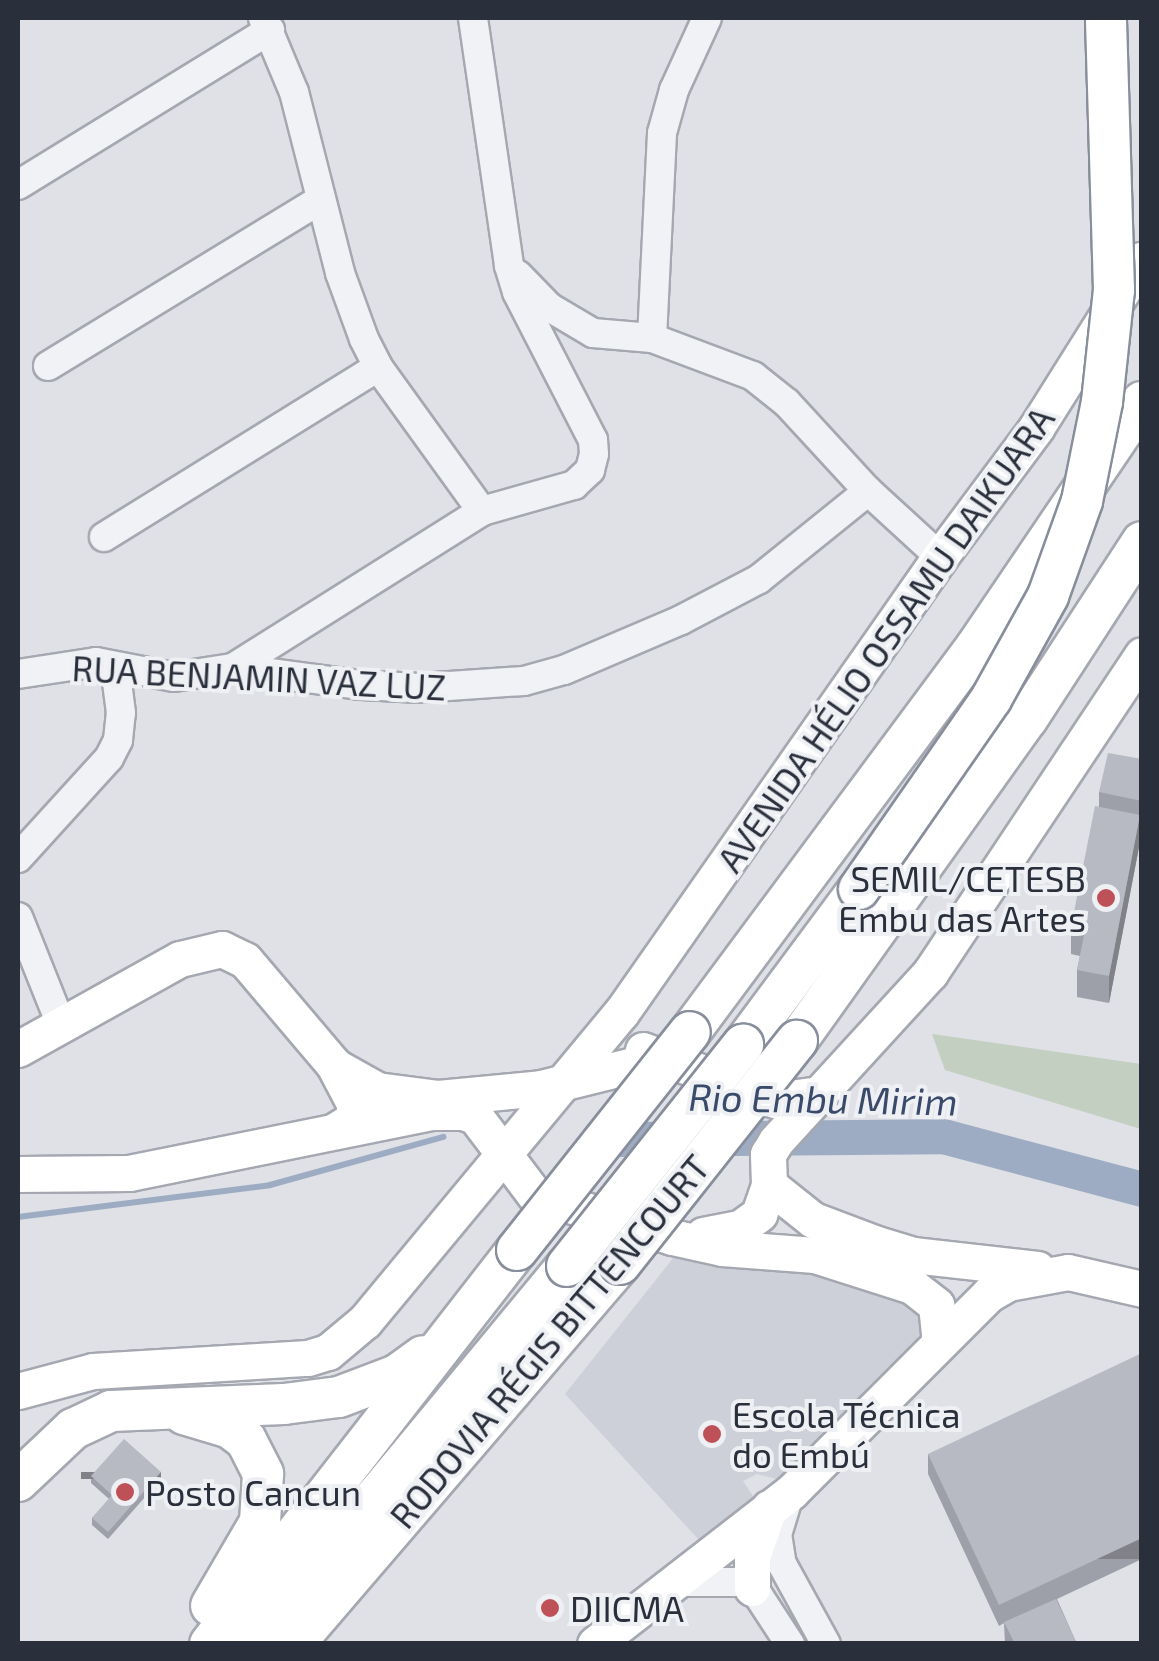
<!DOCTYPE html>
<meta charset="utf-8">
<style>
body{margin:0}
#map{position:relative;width:1159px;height:1661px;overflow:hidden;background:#dfe1e6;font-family:"Exo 2",sans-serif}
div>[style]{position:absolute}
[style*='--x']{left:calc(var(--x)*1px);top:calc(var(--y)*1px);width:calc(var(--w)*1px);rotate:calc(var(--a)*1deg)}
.built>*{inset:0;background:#cdd0d8}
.green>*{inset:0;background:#c3cfc1}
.stream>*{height:6px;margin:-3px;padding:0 3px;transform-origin:3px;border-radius:3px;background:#9eacc3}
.river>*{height:35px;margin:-17.5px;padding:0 17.5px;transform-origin:17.5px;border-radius:17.5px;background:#9eacc3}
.roads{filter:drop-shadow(2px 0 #a5a8b0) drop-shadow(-2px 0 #a5a8b0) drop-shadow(0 2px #a5a8b0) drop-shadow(0 -2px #a5a8b0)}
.minor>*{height:28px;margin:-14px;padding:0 14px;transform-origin:14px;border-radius:14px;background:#f1f2f5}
.major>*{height:35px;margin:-17.5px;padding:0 17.5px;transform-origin:17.5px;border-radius:17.5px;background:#fff}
.highway>*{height:40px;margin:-20px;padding:0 20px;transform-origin:20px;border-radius:20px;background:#fff}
.bridges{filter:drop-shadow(2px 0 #888e9b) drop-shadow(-2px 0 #888e9b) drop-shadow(0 2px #888e9b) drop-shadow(0 -2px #888e9b)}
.highway-bridge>*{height:40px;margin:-20px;padding:0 20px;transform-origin:20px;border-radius:20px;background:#fff}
.wall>*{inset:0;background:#9da0a8}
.shaded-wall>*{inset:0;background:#808288;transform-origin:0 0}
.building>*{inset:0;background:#b7bac3}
.dots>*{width:28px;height:28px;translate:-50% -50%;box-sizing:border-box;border:5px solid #eef0f4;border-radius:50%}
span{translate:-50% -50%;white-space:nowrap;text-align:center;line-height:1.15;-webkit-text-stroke:8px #eef0f4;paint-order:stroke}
.street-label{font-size:35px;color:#2a2f3c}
.poi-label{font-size:35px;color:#2a2f3c}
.right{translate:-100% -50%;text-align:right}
.left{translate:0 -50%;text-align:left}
.water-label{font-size:38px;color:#394a6b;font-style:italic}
.frame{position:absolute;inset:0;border:20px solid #2a2f3c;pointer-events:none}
</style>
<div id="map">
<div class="built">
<i style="clip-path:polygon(674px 1257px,725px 1267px,784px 1270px,797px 1265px,922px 1309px,925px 1335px,777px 1479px,757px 1474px,743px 1481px,755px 1499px,699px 1540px,565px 1394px)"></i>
</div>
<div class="green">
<i style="clip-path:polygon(932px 1034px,1141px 1064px,1141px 1129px,945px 1070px)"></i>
</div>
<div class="stream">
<i style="--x:18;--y:1217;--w:254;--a:-7.2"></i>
<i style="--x:270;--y:1185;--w:180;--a:-15.5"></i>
</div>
<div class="river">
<i style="--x:617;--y:1139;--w:326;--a:-0.5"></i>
<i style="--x:943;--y:1136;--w:206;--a:14.9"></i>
</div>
<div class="roads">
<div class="minor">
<i style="--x:263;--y:18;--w:80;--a:67.3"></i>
<i style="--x:294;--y:92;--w:187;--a:75.7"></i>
<i style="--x:340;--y:273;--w:70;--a:70"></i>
<i style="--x:364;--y:339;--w:31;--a:63"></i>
<i style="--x:378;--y:367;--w:178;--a:54.2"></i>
<i style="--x:482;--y:511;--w:96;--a:-15.8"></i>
<i style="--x:574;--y:485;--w:22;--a:-43"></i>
<i style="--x:590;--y:470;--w:16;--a:-76"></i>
<i style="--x:594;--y:454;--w:14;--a:-94"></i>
<i style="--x:593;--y:440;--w:166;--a:-117.2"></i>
<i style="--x:517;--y:292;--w:28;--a:-107"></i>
<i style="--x:509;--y:265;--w:250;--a:-98.3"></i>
<i style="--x:18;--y:185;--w:296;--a:-31.6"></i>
<i style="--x:518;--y:275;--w:45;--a:45.9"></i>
<i style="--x:549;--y:307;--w:51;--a:30.6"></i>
<i style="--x:593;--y:333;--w:59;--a:4.8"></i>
<i style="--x:652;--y:338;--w:108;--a:20.6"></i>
<i style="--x:753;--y:376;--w:43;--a:38.5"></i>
<i style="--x:787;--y:403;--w:120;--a:47.4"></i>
<i style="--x:868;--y:491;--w:98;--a:42.5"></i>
<i style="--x:652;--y:338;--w:205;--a:-87.2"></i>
<i style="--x:662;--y:133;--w:45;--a:-74.4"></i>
<i style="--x:674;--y:90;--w:79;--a:-65.4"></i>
<i style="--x:48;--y:366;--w:319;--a:-31.4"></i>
<i style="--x:104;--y:537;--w:322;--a:-31.8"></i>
<i style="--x:233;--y:668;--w:294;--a:-32.2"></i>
<i style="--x:18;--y:674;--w:79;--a:-8.7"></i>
<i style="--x:96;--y:662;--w:79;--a:10.9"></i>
<i style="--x:174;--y:677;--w:60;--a:-8.7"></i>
<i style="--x:233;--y:668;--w:129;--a:7.6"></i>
<i style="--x:361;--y:685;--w:59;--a:2.9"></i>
<i style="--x:420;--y:688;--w:104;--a:-3.9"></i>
<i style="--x:524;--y:681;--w:41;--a:-15.4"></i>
<i style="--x:564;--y:670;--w:127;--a:-23.1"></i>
<i style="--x:681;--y:620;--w:88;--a:-27.7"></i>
<i style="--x:759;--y:579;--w:140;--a:-38.9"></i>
<i style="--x:18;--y:858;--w:135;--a:-47.7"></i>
<i style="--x:109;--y:758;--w:20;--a:-63"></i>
<i style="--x:118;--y:740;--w:27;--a:-84"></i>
<i style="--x:121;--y:713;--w:46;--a:-97.4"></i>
<i style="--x:18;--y:917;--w:113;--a:68.2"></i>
<i style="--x:787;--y:1502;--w:34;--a:107"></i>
<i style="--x:777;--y:1534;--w:30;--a:81"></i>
<i style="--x:782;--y:1564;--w:91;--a:61.2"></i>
<i style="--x:673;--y:1582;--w:69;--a:0"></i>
<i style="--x:742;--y:1582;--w:21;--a:39"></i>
<i style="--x:758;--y:1595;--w:59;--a:56.9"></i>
</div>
<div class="major">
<i style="--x:18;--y:1049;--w:185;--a:-29.1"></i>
<i style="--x:180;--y:959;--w:43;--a:-13.4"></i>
<i style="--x:222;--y:949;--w:25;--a:26"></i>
<i style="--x:245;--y:960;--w:138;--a:49.7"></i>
<i style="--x:334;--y:1065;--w:45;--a:62.3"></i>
<i style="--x:355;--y:1105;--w:15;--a:101"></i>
<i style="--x:352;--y:1120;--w:19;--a:148"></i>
<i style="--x:643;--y:1050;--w:141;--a:20.7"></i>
<i style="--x:775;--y:1100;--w:44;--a:-7.8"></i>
<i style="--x:338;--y:1068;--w:45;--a:29.4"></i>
<i style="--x:377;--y:1090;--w:62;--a:7.5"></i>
<i style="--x:438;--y:1098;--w:103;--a:-5.5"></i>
<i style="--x:541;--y:1088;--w:128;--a:-14"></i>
<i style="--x:18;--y:1174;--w:111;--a:-0.5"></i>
<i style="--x:129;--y:1173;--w:308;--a:-11.4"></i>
<i style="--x:431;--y:1112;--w:32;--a:0"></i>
<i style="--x:463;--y:1112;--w:13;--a:18"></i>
<i style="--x:475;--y:1116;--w:98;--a:52.9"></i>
<i style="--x:534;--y:1194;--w:145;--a:17.3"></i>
<i style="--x:672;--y:1237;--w:51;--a:12.4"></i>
<i style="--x:722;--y:1248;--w:93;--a:4.3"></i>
<i style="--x:815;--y:1255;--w:102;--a:17.7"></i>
<i style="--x:912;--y:1286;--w:31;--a:38"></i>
<i style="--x:936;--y:1305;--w:37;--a:84"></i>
<i style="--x:769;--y:1185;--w:56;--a:38.5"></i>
<i style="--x:813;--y:1220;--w:68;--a:20.6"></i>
<i style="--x:877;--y:1244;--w:38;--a:17"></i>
<i style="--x:913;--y:1255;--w:125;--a:6.4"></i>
<i style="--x:703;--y:1235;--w:38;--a:-11"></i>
<i style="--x:740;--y:1228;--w:24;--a:-36"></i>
<i style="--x:759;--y:1214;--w:31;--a:-71"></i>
<i style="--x:769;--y:1185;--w:31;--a:-92"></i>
<i style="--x:768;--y:1154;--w:15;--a:-58"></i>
<i style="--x:776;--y:1141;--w:228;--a:-47.5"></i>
<i style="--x:930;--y:973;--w:382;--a:-56.3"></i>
<i style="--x:18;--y:1391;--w:78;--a:-14.9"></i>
<i style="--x:93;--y:1371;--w:215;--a:-3.5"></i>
<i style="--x:308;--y:1358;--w:21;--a:-17"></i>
<i style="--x:328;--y:1352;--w:48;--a:-40"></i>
<i style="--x:365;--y:1321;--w:400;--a:-50.3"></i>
<i style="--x:621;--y:1013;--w:557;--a:-55.02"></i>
<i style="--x:940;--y:557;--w:161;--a:-53.3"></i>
<i style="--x:1036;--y:428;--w:199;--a:-57.8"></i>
<i style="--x:752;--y:1588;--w:31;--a:-90"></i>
<i style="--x:752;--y:1557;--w:52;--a:-70.9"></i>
<i style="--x:595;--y:1644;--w:249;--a:-37.8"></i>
<i style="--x:792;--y:1491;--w:279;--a:-45"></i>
<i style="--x:989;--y:1294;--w:22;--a:-30"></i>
<i style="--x:1008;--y:1283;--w:61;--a:-10.4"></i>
<i style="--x:1068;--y:1272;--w:76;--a:12.9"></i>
</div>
<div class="highway">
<i style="--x:690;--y:1032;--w:480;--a:-53.4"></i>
<i style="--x:976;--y:647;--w:296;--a:-55.9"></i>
<i style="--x:797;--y:1041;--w:396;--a:-54.5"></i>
<i style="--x:1027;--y:719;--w:211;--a:-57"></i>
<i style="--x:743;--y:1045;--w:194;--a:-53.4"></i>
<i style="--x:184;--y:1414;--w:48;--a:16.9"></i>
<i style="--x:230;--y:1428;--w:20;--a:37"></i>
<i style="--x:246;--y:1440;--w:38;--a:63"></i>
<i style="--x:263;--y:1474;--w:48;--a:93.6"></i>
<i style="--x:260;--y:1522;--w:97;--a:120.3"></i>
<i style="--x:18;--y:1481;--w:76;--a:-43.4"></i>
<i style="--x:73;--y:1429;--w:42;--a:-25.3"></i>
<i style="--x:111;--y:1411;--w:173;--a:-2.3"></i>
<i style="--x:284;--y:1404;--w:55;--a:-7.3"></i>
<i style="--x:339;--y:1397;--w:62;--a:-20.8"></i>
<i style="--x:397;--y:1375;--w:32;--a:-36"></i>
<i style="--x:210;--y:1644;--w:499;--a:-52.1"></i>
<i style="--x:254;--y:1644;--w:491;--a:-50.4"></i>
<i style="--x:294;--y:1644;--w:501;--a:-49.37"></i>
</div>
</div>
<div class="bridges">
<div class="highway-bridge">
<i style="--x:859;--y:889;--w:231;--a:-55.2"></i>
<i style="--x:991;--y:699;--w:118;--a:-61"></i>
<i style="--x:1048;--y:596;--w:101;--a:-70.3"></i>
<i style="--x:1082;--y:501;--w:101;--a:-78.6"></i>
<i style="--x:1102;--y:402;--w:113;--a:-83.9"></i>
<i style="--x:1114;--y:290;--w:272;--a:-91.7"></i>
<i style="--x:517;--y:1250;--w:278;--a:-51.6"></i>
<i style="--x:620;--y:1264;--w:285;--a:-51.6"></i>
<i style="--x:567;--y:1266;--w:283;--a:-51.5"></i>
</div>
</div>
<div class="wall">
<i style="clip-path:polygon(1142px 759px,1140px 842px,1109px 1003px,1077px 997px,1077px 970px,1080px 956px,1071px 954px,1071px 927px,1099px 807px,1099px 792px)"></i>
<i style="clip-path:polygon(928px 1454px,1142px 1559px,1057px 1599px,1077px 1644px,1005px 1644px,1004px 1623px,999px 1626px,928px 1474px)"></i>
<i style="clip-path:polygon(91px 1476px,161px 1479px,108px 1539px,92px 1525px,92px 1518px,109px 1499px,91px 1483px)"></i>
</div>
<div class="shaded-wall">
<i style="clip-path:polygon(1140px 815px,1140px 842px,1109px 1003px,1109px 976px)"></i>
<i style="left:161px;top:1472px;width:7px;height:80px;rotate:90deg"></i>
<i style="left:1142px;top:1538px;width:21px;height:158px;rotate:90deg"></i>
</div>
<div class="building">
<i style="clip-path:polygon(1108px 753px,1142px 759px,1142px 801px,1099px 792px)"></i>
<i style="clip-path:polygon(1095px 806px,1140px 815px,1109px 976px,1077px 970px,1085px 930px,1071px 927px)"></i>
<i style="clip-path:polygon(1142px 1353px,1142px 1538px,999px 1605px,928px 1454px)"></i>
<i style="clip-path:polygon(124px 1439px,161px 1472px,108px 1532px,92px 1518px,112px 1495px,91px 1476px)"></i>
<i style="clip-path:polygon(1056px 1599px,1077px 1644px,1015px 1644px,1004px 1622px)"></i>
</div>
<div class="dots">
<i style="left:1106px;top:898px;background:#be5157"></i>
<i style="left:712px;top:1434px;background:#be5157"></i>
<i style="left:125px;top:1492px;background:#be5157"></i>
<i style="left:550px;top:1608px;background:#be5157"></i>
</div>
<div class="street-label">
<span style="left:885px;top:639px;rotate:-55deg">AVENIDA HÉLIO OSSAMU DAIKUARA</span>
<span style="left:259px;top:677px;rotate:3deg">RUA BENJAMIN VAZ LUZ</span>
<span style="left:549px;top:1341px;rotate:-50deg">RODOVIA RÉGIS BITTENCOURT</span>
</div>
<div class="poi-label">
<span class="right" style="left:1086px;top:898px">SEMIL/CETESB<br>Embu das Artes</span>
<span class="left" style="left:732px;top:1434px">Escola Técnica<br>do Embú</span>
<span class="left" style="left:145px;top:1492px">Posto Cancun</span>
<span class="left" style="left:570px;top:1608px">DIICMA</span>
</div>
<div class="water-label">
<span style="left:823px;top:1099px;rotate:1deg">Rio Embu Mirim</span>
</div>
<div class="frame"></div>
</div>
